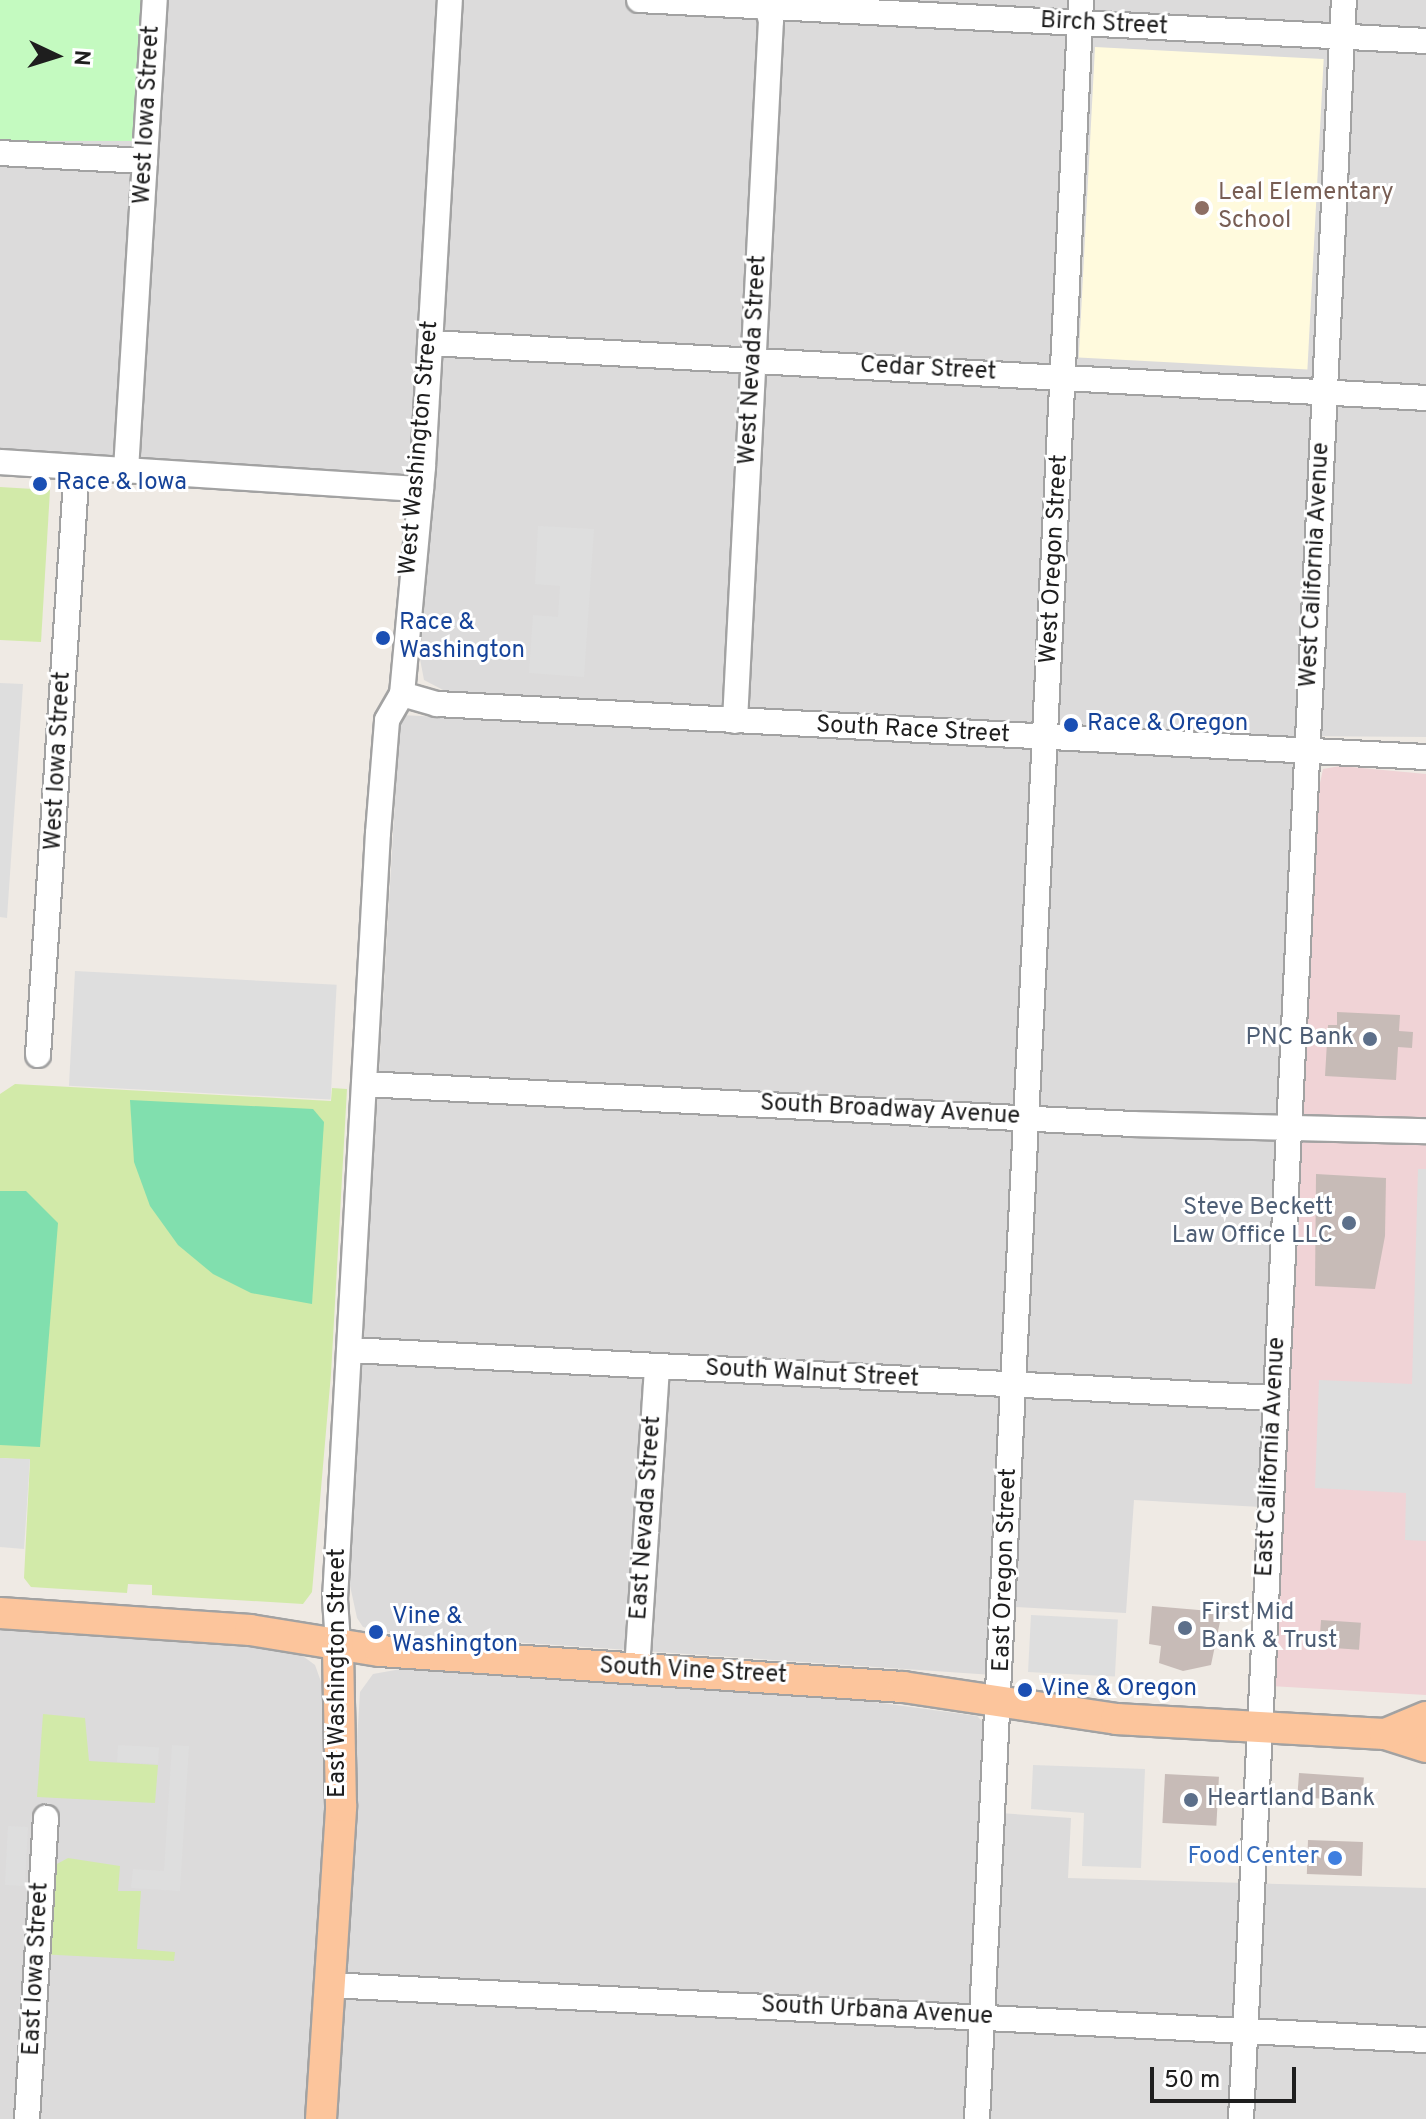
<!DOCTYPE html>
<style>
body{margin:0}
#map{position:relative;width:1426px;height:2119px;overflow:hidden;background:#efeae4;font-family:Overpass,sans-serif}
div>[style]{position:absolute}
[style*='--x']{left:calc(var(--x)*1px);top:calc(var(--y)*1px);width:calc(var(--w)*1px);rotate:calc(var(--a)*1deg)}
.residential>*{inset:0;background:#dcdbdb}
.commercial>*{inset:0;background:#f0d3d6}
.education>*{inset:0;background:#fffadd;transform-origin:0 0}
.grass>*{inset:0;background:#d2eaa9}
.park>*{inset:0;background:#c4fac0;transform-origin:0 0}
.pitch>*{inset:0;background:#81dfae}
.parking>*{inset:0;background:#dedede;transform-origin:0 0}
.building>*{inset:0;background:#c7bbb7;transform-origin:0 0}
.roads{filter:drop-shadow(2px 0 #a2a2a2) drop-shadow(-2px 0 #a2a2a2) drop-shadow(0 2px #a2a2a2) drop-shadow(0 -2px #a2a2a2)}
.minor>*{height:24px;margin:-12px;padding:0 12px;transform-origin:12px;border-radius:12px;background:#fff}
.major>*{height:30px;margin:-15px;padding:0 15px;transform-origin:15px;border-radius:15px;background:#fcc59c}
.dots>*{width:22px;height:22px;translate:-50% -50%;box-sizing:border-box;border:4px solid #fff;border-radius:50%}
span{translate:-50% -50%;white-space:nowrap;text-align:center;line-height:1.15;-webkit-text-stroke:6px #fff;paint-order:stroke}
.street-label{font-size:24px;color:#1e1e1e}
.education-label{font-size:24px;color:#785e54}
.left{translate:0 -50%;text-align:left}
.transit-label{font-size:24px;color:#164399}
.service-label{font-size:24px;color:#4e5e75}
.right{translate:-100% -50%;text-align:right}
.shop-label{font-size:24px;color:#366cbe}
.north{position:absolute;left:16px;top:16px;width:80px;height:80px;-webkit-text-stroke:6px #fff;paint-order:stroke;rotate:94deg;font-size:22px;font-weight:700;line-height:32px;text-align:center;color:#1e1e1e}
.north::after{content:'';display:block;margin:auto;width:28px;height:36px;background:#1e1e1e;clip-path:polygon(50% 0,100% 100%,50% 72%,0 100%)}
.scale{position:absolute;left:1150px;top:2067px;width:146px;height:36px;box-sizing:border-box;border:4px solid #1e1e1e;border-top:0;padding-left:10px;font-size:24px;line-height:28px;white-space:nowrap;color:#1e1e1e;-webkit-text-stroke:6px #fff;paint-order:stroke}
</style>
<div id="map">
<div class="residential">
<i style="clip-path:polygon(165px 0,1426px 0,1426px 737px,1294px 736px,1261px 1507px,1134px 1500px,1126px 1613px,997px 1606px,993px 1675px,396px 1634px,363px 1627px,357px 1618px,349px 1581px,400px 715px,586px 724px,588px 699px,445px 691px,424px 680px,420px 659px,435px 477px,0 451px,0 164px)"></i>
<i style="clip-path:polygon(0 1630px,262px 1648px,300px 1654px,315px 1665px,325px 1693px,325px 1803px,309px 2119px,0 2119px)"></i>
<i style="clip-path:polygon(401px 1669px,852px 1699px,977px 1716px,987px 1726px,985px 1812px,1071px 1818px,1068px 1878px,1426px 1888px,1426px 2119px,334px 2119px,360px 1692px,373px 1674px)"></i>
</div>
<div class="commercial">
<i style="clip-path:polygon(1340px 766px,1426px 774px,1426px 1695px,1255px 1685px,1320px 783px,1323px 769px)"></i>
</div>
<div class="education">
<i style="left:1095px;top:47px;width:229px;height:311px;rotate:3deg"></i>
</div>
<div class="grass">
<i style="clip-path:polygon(0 487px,50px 490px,41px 642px,0 640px)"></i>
<i style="clip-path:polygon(15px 1084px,331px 1101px,332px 1088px,347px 1089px,331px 1374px,312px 1592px,303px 1604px,152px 1595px,152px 1585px,128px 1584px,127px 1593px,31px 1587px,24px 1578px,30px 1460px,0 1458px,0 1094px)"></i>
<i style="clip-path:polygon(43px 1714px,85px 1718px,89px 1761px,158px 1765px,155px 1803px,37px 1797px)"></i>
<i style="clip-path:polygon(68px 1858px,120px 1866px,118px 1891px,141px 1891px,137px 1949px,175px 1952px,174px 1961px,38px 1954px,42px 1872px)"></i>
</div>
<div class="park">
<i style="left:0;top:0;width:147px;height:141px"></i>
</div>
<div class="pitch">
<i style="clip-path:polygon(130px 1100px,313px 1109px,324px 1122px,312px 1304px,251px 1293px,213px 1274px,178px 1245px,150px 1206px,134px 1162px)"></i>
<i style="clip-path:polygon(0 1191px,26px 1191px,58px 1223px,40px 1447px,0 1445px)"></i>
</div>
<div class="parking">
<i style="clip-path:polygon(538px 526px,594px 529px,584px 677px,529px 673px,533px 615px,558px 617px,560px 586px,535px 584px)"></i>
<i style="clip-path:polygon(0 683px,23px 684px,7px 918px,0 917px)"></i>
<i style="left:75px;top:971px;width:262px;height:115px;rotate:3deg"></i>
<i style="clip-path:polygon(1418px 1169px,1426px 1169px,1426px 1541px,1405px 1540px,1406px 1493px,1315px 1488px,1319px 1380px,1412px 1384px)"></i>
<i style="clip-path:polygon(0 1458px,30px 1459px,24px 1549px,0 1547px)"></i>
<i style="left:1031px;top:1615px;width:87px;height:57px;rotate:3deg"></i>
<i style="left:118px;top:1745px;width:41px;height:17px;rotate:3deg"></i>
<i style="clip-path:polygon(172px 1745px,189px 1746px,180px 1891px,131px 1888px,133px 1869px,164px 1871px)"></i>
<i style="clip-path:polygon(1033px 1765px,1145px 1769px,1141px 1868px,1082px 1866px,1084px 1813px,1031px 1809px)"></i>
<i style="left:8px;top:1826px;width:20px;height:59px;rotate:3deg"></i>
</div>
<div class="building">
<i style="clip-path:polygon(1337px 1012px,1400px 1015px,1399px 1031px,1413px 1032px,1412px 1048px,1398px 1047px,1396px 1080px,1325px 1076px,1328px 1025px,1337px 1025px)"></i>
<i style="clip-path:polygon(1316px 1174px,1386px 1178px,1385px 1236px,1375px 1289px,1315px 1286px)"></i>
<i style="clip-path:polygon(1152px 1606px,1222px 1612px,1211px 1665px,1183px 1671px,1159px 1663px,1161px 1646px,1149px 1644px)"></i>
<i style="left:1321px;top:1620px;width:40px;height:27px;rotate:4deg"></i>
<i style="left:1299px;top:1773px;width:65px;height:24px;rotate:4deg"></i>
<i style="left:1165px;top:1774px;width:54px;height:49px;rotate:3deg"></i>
<i style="left:1308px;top:1840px;width:55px;height:34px;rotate:2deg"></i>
</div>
<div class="roads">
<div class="minor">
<i style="--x:639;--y:0;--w:788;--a:2.98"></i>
<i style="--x:0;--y:153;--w:145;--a:3.2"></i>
<i style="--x:430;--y:343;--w:998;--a:3.16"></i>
<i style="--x:0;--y:462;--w:422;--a:3.7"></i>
<i style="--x:126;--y:470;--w:471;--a:-86.5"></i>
<i style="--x:402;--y:694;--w:36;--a:16"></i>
<i style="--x:437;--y:704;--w:990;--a:3.07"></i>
<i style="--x:735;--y:721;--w:701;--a:-87.06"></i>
<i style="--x:771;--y:21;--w:22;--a:-106"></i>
<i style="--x:38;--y:1055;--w:589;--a:-86.21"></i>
<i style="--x:364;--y:1084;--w:770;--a:2.98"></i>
<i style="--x:1133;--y:1124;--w:293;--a:1.4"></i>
<i style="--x:350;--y:1350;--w:926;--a:2.97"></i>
<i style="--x:338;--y:1643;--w:44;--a:-93.9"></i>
<i style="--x:335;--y:1599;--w:767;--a:-86.79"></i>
<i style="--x:378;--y:833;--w:113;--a:-85.4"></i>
<i style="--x:387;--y:720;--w:30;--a:-60"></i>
<i style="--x:402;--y:694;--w:229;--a:-84.7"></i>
<i style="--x:423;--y:466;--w:467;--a:-86.7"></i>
<i style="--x:637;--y:1669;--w:302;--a:-86.2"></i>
<i style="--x:328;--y:1985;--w:1099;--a:2.87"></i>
<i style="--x:27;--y:2119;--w:302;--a:-86.4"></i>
<i style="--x:977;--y:2119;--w:2122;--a:-87.19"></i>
<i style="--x:1241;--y:2119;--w:2122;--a:-87.22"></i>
</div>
<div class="major">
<i style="--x:0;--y:1613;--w:251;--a:3.9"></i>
<i style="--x:250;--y:1630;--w:132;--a:9.2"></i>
<i style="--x:380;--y:1651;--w:524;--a:3.94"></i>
<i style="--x:903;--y:1687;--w:215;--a:8.5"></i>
<i style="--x:1116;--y:1719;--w:269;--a:3.2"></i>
<i style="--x:1385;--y:1734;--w:43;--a:17.6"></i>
<i style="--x:1385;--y:1734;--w:44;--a:-22.5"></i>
<i style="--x:321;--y:2119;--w:314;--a:-86.3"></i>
<i style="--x:341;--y:1806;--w:163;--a:-91.1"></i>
</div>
</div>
<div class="dots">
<i style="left:1202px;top:208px;background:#8d6e63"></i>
<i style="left:40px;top:484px;background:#1a4fb4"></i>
<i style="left:383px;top:638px;background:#1a4fb4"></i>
<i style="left:1071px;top:725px;background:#1a4fb4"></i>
<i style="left:1370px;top:1039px;background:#5c6f8a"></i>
<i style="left:1349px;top:1223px;background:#5c6f8a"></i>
<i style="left:1185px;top:1628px;background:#5c6f8a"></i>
<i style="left:376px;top:1632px;background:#1a4fb4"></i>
<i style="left:1025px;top:1690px;background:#1a4fb4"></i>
<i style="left:1191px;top:1800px;background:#5c6f8a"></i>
<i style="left:1335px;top:1858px;background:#3f7fe0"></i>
</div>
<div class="street-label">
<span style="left:1104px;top:25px;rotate:3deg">Birch Street</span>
<span style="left:148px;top:115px;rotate:-87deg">West Iowa Street</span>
<span style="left:754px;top:360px;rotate:-87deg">West Nevada Street</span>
<span style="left:928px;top:370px;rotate:3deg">Cedar Street</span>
<span style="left:420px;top:448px;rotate:-85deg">West Washington Street</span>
<span style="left:1055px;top:559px;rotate:-87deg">West Oregon Street</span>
<span style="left:1316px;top:565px;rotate:-87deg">West California Avenue</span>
<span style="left:913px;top:731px;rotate:3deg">South Race Street</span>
<span style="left:59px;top:761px;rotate:-87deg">West Iowa Street</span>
<span style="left:890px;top:1111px;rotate:3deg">South Broadway Avenue</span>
<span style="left:812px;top:1375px;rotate:3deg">South Walnut Street</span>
<span style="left:1272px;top:1457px;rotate:-87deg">East California Avenue</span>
<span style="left:647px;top:1518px;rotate:-86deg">East Nevada Street</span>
<span style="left:1006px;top:1570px;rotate:-88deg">East Oregon Street</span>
<span style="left:693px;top:1672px;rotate:3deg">South Vine Street</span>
<span style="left:339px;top:1673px;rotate:-90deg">East Washington Street</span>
<span style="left:37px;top:1969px;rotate:-87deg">East Iowa Street</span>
<span style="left:877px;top:2012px;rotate:3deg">South Urbana Avenue</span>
</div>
<div class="education-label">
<span class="left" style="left:1218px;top:208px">Leal Elementary<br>School</span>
</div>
<div class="transit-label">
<span class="left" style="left:56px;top:484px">Race &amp; Iowa</span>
<span class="left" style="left:399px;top:638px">Race &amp;<br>Washington</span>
<span class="left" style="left:1087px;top:725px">Race &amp; Oregon</span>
<span class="left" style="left:392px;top:1632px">Vine &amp;<br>Washington</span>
<span class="left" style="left:1041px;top:1690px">Vine &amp; Oregon</span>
</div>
<div class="service-label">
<span class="right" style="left:1354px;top:1039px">PNC Bank</span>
<span class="right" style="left:1333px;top:1223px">Steve Beckett<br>Law Office LLC</span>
<span class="left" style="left:1201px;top:1628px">First Mid<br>Bank &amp; Trust</span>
<span class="left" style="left:1207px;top:1800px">Heartland Bank</span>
</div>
<div class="shop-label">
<span class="right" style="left:1319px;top:1858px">Food Center</span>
</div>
<div class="north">N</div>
<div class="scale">50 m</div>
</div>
